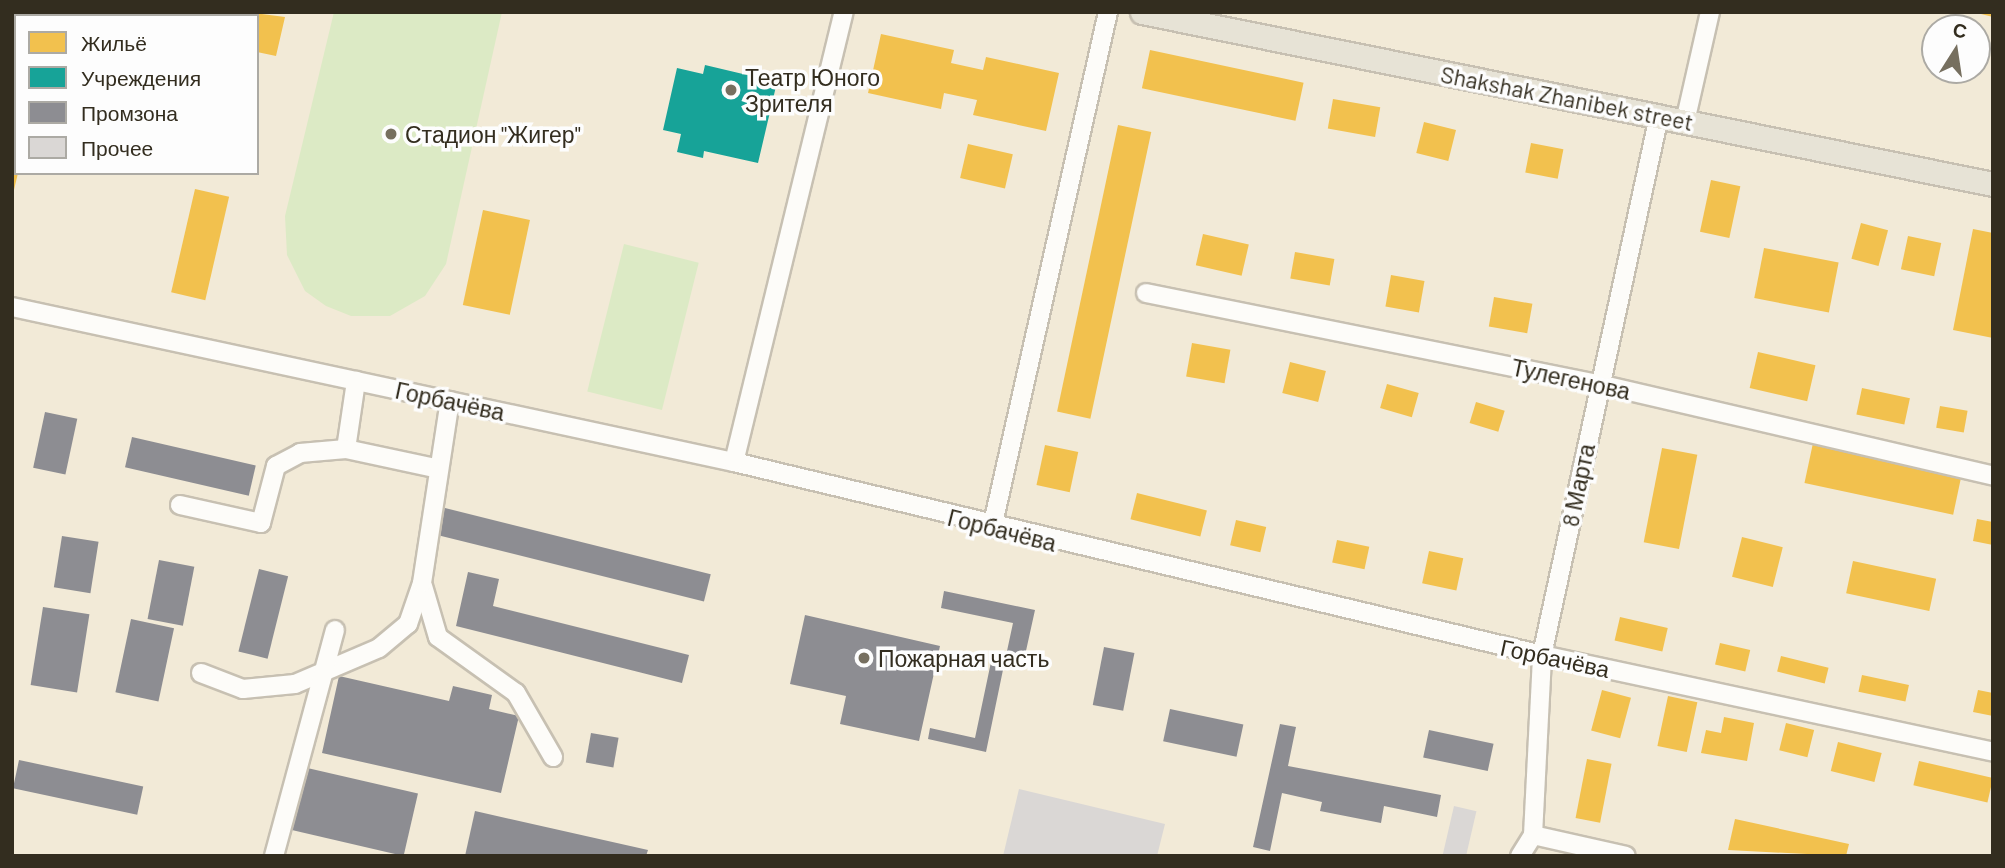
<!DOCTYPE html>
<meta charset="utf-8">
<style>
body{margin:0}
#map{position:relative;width:2005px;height:868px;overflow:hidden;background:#f2ead7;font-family:Barlow,sans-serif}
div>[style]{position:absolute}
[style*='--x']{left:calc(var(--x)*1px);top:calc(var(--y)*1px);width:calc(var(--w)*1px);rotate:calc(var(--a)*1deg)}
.green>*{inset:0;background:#dceac5;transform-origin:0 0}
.homes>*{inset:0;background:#f2c14e;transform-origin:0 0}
.public>*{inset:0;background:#17a398}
.industry>*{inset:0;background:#8d8d92;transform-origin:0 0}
.building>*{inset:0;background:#dad7d5;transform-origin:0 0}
.roads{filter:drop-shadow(2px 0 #c7c0b2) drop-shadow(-2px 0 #c7c0b2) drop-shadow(0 2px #c7c0b2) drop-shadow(0 -2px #c7c0b2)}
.minor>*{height:18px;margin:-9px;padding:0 9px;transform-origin:9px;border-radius:9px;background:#fdfcf9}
.major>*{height:23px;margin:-11.5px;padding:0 11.5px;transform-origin:11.5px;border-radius:11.5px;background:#e7e3d6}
.dots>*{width:19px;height:19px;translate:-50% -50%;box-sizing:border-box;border:4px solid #fdfdfd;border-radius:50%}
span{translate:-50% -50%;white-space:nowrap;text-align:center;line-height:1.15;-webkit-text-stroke:7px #fdfdfd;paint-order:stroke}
.poi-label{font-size:23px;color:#332d1f}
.left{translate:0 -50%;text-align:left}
.street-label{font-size:23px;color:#332d1f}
.frame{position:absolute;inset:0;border:14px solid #332d1f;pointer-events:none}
.legend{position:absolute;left:14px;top:14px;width:245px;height:161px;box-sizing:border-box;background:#fdfdfd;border:2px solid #acaaa4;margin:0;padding:9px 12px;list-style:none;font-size:21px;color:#332d1f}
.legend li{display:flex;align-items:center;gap:14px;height:35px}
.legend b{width:35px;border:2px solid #acaaa4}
.north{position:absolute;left:1921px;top:14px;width:70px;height:70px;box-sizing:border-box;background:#fdfdfd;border:2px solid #acaaa4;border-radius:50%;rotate:12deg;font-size:19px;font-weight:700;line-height:28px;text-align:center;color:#332d1f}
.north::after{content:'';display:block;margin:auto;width:24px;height:32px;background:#766f5f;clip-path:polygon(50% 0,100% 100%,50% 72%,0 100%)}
</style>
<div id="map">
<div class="green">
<i style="clip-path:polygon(334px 12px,502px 12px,446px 264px,425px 296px,390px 316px,351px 316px,326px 306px,305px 291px,287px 255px,285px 216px)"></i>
<i style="left:624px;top:244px;width:77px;height:152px;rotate:14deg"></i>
</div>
<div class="homes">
<i style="clip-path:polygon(247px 12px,285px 17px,276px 56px,257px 52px,257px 16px)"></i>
<i style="clip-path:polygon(1977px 12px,1993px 12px,1993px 17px,1977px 13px)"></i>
<i style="clip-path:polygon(881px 34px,954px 50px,951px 63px,983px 70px,986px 57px,1059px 73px,1046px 131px,973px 115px,977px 100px,944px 93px,941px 109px,868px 93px)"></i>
<i style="left:1150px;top:50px;width:157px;height:39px;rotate:12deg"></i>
<i style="left:12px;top:97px;width:4px;height:29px;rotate:14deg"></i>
<i style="left:1333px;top:99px;width:48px;height:30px;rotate:10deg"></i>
<i style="left:1424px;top:122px;width:33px;height:32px;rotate:14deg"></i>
<i style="left:1118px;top:125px;width:34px;height:293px;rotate:12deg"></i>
<i style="left:1531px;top:143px;width:33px;height:30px;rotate:11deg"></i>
<i style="left:968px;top:144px;width:46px;height:35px;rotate:13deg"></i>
<i style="clip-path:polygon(12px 157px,18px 173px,13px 194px,12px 194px)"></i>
<i style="left:1711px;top:180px;width:30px;height:53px;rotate:12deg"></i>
<i style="left:195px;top:189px;width:35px;height:106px;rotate:13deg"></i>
<i style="left:483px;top:210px;width:48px;height:97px;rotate:12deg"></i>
<i style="left:1861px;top:223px;width:28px;height:37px;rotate:15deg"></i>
<i style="clip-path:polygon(1973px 229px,1993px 233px,1993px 338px,1953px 330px)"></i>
<i style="left:1203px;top:234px;width:47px;height:32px;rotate:13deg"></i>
<i style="left:1908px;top:236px;width:34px;height:34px;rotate:12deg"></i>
<i style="left:1764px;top:248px;width:76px;height:51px;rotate:11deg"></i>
<i style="left:1295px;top:252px;width:40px;height:27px;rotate:10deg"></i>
<i style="left:1391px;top:275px;width:34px;height:32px;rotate:10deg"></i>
<i style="left:1494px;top:297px;width:39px;height:30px;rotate:10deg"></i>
<i style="left:1192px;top:343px;width:39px;height:34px;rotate:10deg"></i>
<i style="left:1758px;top:352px;width:59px;height:37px;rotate:13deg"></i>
<i style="left:1290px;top:362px;width:37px;height:32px;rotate:14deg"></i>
<i style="left:1387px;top:384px;width:33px;height:25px;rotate:16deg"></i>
<i style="left:1862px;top:388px;width:49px;height:27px;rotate:12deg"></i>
<i style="left:1476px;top:402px;width:30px;height:22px;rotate:17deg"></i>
<i style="left:1940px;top:406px;width:28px;height:22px;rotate:10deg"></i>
<i style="left:1813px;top:443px;width:152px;height:41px;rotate:12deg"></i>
<i style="left:1045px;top:445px;width:34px;height:41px;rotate:12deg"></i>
<i style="left:1662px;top:448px;width:36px;height:96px;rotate:11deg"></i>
<i style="left:1137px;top:493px;width:72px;height:27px;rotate:14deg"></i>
<i style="clip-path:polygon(1977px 519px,1993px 522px,1993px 545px,1973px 541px)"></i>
<i style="left:1236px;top:520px;width:31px;height:26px;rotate:13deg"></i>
<i style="left:1742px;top:537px;width:42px;height:41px;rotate:14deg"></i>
<i style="left:1337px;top:540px;width:33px;height:23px;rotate:12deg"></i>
<i style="left:1429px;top:551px;width:35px;height:33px;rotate:12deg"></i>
<i style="left:1853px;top:561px;width:85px;height:33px;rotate:12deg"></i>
<i style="left:1620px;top:617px;width:49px;height:24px;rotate:13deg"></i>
<i style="left:1720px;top:643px;width:31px;height:22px;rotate:13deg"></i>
<i style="left:1781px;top:656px;width:49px;height:16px;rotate:14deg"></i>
<i style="left:1862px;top:675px;width:48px;height:17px;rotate:12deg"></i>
<i style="left:1602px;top:690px;width:30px;height:42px;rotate:15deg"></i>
<i style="clip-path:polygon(1978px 690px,1993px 693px,1993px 716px,1973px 712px)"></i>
<i style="left:1668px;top:696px;width:30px;height:51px;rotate:12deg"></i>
<i style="clip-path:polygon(1724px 717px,1754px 723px,1747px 761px,1701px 753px,1706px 730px,1721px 733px)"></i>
<i style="left:1786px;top:723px;width:29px;height:28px;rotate:14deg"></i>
<i style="left:1838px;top:742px;width:45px;height:30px;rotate:14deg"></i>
<i style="left:1587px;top:759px;width:25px;height:60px;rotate:11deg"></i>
<i style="left:1919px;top:761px;width:76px;height:25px;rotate:13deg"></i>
<i style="clip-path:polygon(1735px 819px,1849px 844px,1846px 856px,1728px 850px)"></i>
</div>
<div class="public">
<i style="clip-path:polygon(705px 65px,777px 82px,758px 163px,704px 151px,703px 158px,677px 152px,681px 134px,663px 130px,677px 68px,703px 74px)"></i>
</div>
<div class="industry">
<i style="left:45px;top:412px;width:33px;height:57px;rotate:12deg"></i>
<i style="left:132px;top:437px;width:127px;height:31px;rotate:13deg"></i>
<i style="left:441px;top:507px;width:278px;height:28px;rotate:14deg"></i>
<i style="left:62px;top:536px;width:37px;height:52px;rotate:9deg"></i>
<i style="left:159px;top:560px;width:36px;height:60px;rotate:11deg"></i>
<i style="left:259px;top:569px;width:30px;height:85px;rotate:14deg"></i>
<i style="clip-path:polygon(468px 572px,499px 579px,493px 606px,689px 655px,682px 683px,456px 626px)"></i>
<i style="clip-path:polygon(944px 591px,1035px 610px,1022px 669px,1004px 665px,1013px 623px,941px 608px)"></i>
<i style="left:43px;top:607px;width:47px;height:79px;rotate:9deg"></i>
<i style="clip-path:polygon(805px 615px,940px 646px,919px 741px,840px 724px,846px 696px,790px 684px)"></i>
<i style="left:131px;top:619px;width:44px;height:75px;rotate:12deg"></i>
<i style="left:1104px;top:647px;width:31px;height:59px;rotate:11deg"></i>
<i style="clip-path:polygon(991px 662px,1004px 665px,986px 752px,928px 739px,930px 728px,975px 738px)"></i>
<i style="clip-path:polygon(339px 676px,449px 701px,453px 686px,492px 695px,489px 709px,519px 716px,501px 793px,322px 753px)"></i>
<i style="left:1170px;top:709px;width:75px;height:33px;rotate:12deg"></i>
<i style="clip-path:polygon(1280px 724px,1296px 727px,1288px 766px,1441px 795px,1437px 817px,1384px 806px,1381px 823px,1320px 811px,1322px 802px,1282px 793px,1270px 851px,1253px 847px)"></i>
<i style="left:1429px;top:730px;width:66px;height:28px;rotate:12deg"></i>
<i style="left:591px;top:733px;width:28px;height:30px;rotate:10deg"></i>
<i style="left:19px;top:760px;width:127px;height:29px;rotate:12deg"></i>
<i style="left:303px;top:767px;width:118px;height:64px;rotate:13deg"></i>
<i style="clip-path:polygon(475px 811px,648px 850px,646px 856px,465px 856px)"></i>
</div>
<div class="building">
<i style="clip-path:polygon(1019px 789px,1165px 824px,1157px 856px,1003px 856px)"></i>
<i style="left:1454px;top:806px;width:23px;height:51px;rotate:13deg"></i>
</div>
<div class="roads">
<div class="minor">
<i style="--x:51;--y:16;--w:4;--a:-76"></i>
<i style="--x:12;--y:22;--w:4;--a:0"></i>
<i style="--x:12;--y:88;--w:4;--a:14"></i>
<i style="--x:1685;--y:122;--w:113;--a:-77.2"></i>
<i style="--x:1146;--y:293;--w:462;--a:11.4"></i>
<i style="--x:1599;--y:384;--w:405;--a:13.1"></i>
<i style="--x:12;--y:307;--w:738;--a:12.12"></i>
<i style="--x:734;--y:462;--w:831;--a:13.43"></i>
<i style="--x:1542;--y:655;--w:461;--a:12.1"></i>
<i style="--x:346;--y:449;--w:69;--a:-81.6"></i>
<i style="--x:734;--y:462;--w:463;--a:-76.3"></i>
<i style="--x:180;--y:505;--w:83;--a:12.5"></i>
<i style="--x:261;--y:523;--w:59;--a:-75.3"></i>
<i style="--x:276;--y:466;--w:27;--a:-28"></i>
<i style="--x:300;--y:453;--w:46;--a:-5"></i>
<i style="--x:346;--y:449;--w:95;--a:12.1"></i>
<i style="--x:992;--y:528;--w:529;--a:-77.33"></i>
<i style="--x:423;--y:586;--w:53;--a:73.6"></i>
<i style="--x:438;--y:637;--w:96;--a:35.7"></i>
<i style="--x:516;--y:693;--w:74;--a:60"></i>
<i style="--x:201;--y:673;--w:45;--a:20.9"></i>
<i style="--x:243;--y:689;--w:52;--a:-5.5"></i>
<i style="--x:295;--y:684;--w:91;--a:-23.2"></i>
<i style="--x:379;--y:648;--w:38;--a:-40"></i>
<i style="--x:408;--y:624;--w:43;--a:-71.1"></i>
<i style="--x:422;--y:583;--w:184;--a:-81.3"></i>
<i style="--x:1533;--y:835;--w:95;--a:12.7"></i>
<i style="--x:274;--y:856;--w:234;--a:-74.9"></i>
<i style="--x:1520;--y:856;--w:25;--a:-58"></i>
<i style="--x:1533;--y:835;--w:180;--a:-87.1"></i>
<i style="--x:1542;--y:655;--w:552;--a:-77.75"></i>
</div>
<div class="major">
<i style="--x:1142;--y:12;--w:868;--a:11.43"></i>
</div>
</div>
<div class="dots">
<i style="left:731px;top:90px;background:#766f5f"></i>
<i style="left:391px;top:134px;background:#766f5f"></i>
<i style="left:864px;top:658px;background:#766f5f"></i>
</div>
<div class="poi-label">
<span class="left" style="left:745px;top:90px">Театр Юного<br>Зрителя</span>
<span class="left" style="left:405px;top:134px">Стадион "Жигер"</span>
<span class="left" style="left:878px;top:658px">Пожарная часть</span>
</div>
<div class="street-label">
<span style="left:1567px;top:98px;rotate:11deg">Shakshak Zhanibek street</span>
<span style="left:1571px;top:379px;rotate:12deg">Тулегенова</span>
<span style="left:450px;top:401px;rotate:12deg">Горбачёва</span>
<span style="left:1578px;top:485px;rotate:-78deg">8 Марта</span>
<span style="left:1002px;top:530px;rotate:14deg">Горбачёва</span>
<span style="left:1555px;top:658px;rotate:12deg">Горбачёва</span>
</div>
<div class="frame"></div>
<ul class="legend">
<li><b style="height:19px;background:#f2c14e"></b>Жильё</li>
<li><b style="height:19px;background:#17a398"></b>Учреждения</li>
<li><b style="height:19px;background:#8d8d92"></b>Промзона</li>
<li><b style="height:19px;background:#dad7d5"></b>Прочее</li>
</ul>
<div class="north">С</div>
</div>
